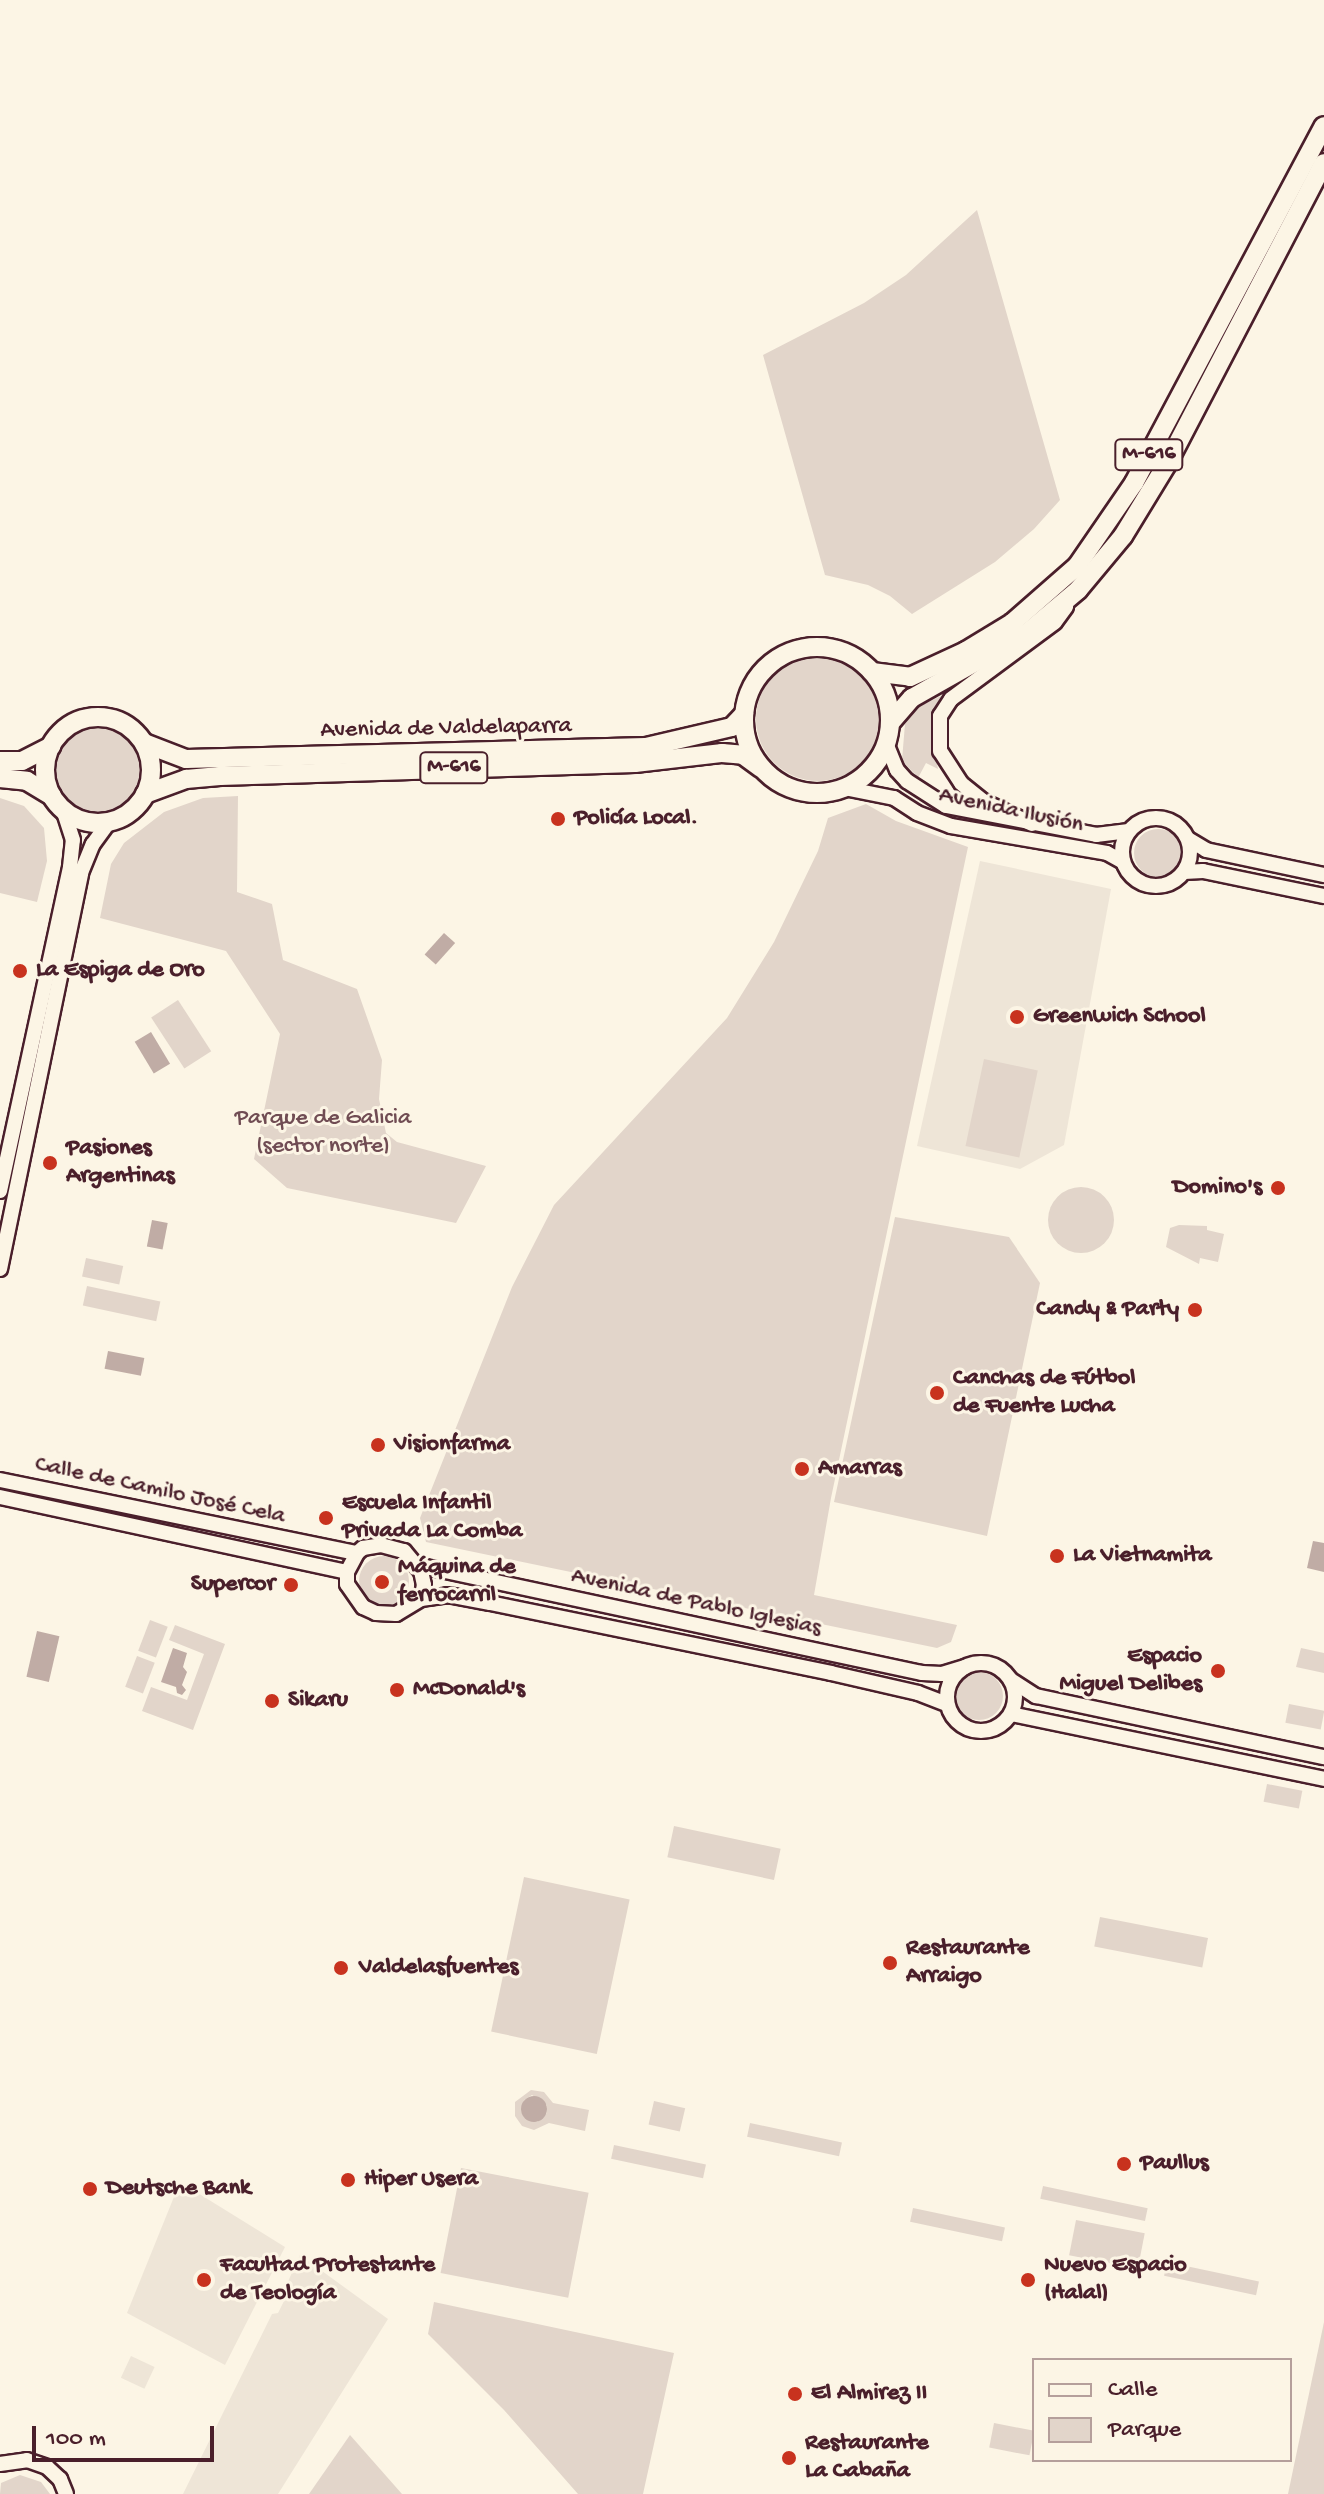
<!DOCTYPE html>
<meta charset="utf-8">
<style>
body{margin:0}
#map{position:relative;width:1324px;height:2494px;overflow:hidden;background:#fcf5e5;font-family:"Gochi Hand",sans-serif}
div>[style]{position:absolute}
[style*='--x']{left:calc(var(--x)*1px);top:calc(var(--y)*1px);width:calc(var(--w)*1px);rotate:calc(var(--a)*1deg)}
.built>*{inset:0;background:#eee5d7;transform-origin:0 0}
.green>*{inset:0;background:#e2d5ca;transform-origin:0 0}
.round{border-radius:50%}
.water>*{inset:0;background:#c0aca5;transform-origin:0 0}
.roads{filter:drop-shadow(2px 0 #4a1f2b) drop-shadow(-2px 0 #4a1f2b) drop-shadow(0 2px #4a1f2b) drop-shadow(0 -2px #4a1f2b)}
.secondary>*{height:14px;margin:-7px;padding:0 7px;transform-origin:7px;border-radius:7px;background:#fcf5e5}
.secondary>.ring{margin:-7px;padding:0;box-sizing:content-box;background:none;border:14px solid #fcf5e5;border-radius:50%}
.highway>*{height:18px;margin:-9px;padding:0 9px;transform-origin:9px;border-radius:9px;background:#fcf5e5}
.highway>.ring{margin:-9px;padding:0;box-sizing:content-box;background:none;border:18px solid #fcf5e5;border-radius:50%}
.dots>*{width:22px;height:22px;translate:-50% -50%;box-sizing:border-box;border:4px solid #fcf5e5;border-radius:50%}
span{translate:-50% -50%;white-space:nowrap;text-align:center;line-height:1.15;-webkit-text-stroke:6px #fcf5e5;paint-order:stroke}
.shield-label span{padding:2px 6px;background:#fcf5e5;border:2px solid;border-radius:6px;-webkit-text-stroke-width:0}
.shield-label{font-size:22px;color:#4a1f2b;font-weight:700}
.street-label{font-size:24px;color:#4a1f2b}
.poi-label{font-size:24px;color:#4a1f2b;font-weight:700}
.left{translate:0 -50%;text-align:left}
.right{translate:-100% -50%;text-align:right}
.park-label{font-size:24px;color:#704c53}
.legend{position:absolute;left:1032px;top:2358px;width:260px;height:104px;box-sizing:border-box;background:#fcf5e5;border:2px solid #b59f9b;margin:0;padding:10px 14px;list-style:none;font-size:24px;color:#4a1f2b}
.legend li{display:flex;align-items:center;gap:16px;height:40px}
.legend b{width:40px;border:2px solid #b59f9b}
.scale{position:absolute;left:32px;top:2426px;width:182px;height:36px;box-sizing:border-box;border:4px solid #4a1f2b;border-top:0;padding-left:10px;font-size:24px;line-height:28px;white-space:nowrap;color:#4a1f2b;-webkit-text-stroke:6px #fcf5e5;paint-order:stroke}
</style>
<div id="map">
<div class="built">
<i style="clip-path:polygon(980px 861px,1111px 889px,1064px 1145px,1020px 1169px,917px 1146px)"></i>
<i style="clip-path:polygon(180px 2182px,285px 2247px,225px 2365px,127px 2313px)"></i>
<i style="clip-path:polygon(300px 2255px,388px 2319px,278px 2494px,183px 2494px,272px 2314px,278px 2313px,284px 2301px,281px 2297px)"></i>
<i style="left:131px;top:2356px;width:26px;height:24px;rotate:25deg"></i>
</div>
<div class="green">
<i style="clip-path:polygon(977px 210px,1060px 500px,1034px 529px,995px 562px,912px 614px,890px 596px,868px 585px,825px 575px,763px 355px,864px 303px,906px 275px)"></i>
<i class="round" style="left:756px;top:657px;width:124px;height:124px"></i>
<i style="clip-path:polygon(941px 696px,931px 732px,938px 769px,926px 763px,918px 778px,902px 760px,905px 724px,920px 706px)"></i>
<i class="round" style="left:56px;top:727px;width:86px;height:86px"></i>
<i style="clip-path:polygon(238px 796px,237px 892px,272px 904px,283px 960px,357px 989px,382px 1060px,379px 1099px,386px 1133px,397px 1142px,486px 1166px,456px 1223px,287px 1188px,254px 1159px,280px 1034px,226px 951px,100px 918px,111px 864px,124px 843px,164px 812px,203px 798px)"></i>
<i style="clip-path:polygon(0 798px,24px 806px,44px 828px,47px 861px,37px 902px,0 893px)"></i>
<i style="clip-path:polygon(866px 804px,896px 821px,968px 847px,831px 1498px,814px 1595px,957px 1625px,951px 1642px,937px 1648px,426px 1542px,420px 1518px,512px 1287px,554px 1205px,727px 1018px,774px 942px,818px 851px,828px 818px)"></i>
<i class="round" style="left:1134px;top:829px;width:48px;height:48px"></i>
<i style="left:178px;top:1000px;width:61px;height:32px;rotate:57deg"></i>
<i style="left:984px;top:1059px;width:55px;height:89px;rotate:12deg"></i>
<i class="round" style="left:1048px;top:1187px;width:66px;height:66px"></i>
<i style="clip-path:polygon(895px 1217px,1009px 1237px,1040px 1283px,987px 1536px,834px 1502px)"></i>
<i style="clip-path:polygon(1179px 1225px,1207px 1226px,1207px 1230px,1224px 1234px,1218px 1262px,1200px 1258px,1199px 1264px,1166px 1247px,1170px 1228px)"></i>
<i style="left:86px;top:1258px;width:38px;height:19px;rotate:12deg"></i>
<i style="left:87px;top:1286px;width:75px;height:20px;rotate:12deg"></i>
<i class="round" style="left:359px;top:1556px;width:50px;height:50px"></i>
<i style="left:150px;top:1620px;width:19px;height:33px;rotate:21deg"></i>
<i style="clip-path:polygon(175px 1625px,225px 1644px,193px 1730px,142px 1711px,151px 1687px,187px 1700px,204px 1654px,169px 1640px)"></i>
<i style="clip-path:polygon(1301px 1648px,1324px 1653px,1324px 1673px,1296px 1667px)"></i>
<i style="left:137px;top:1656px;width:19px;height:33px;rotate:21deg"></i>
<i class="round" style="left:955px;top:1672px;width:48px;height:48px"></i>
<i style="left:1289px;top:1704px;width:36px;height:19px;rotate:11deg"></i>
<i style="left:1267px;top:1784px;width:36px;height:18px;rotate:11deg"></i>
<i style="left:674px;top:1826px;width:109px;height:32px;rotate:12deg"></i>
<i style="left:524px;top:1877px;width:108px;height:158px;rotate:12deg"></i>
<i style="left:1100px;top:1917px;width:110px;height:30px;rotate:11deg"></i>
<i style="clip-path:polygon(evenodd,531px 2090px,544px 2092px,553px 2103px,589px 2110px,585px 2131px,549px 2123px,534px 2130px,522px 2126px,515px 2116px,515px 2102px,531px 2090px,532px 2095px,547px 2105px,547px 2113px,537px 2122px,521px 2112px,524px 2100px,532px 2095px)"></i>
<i style="left:654px;top:2101px;width:32px;height:24px;rotate:13deg"></i>
<i style="left:750px;top:2123px;width:94px;height:14px;rotate:12deg"></i>
<i style="left:614px;top:2145px;width:94px;height:14px;rotate:12deg"></i>
<i style="left:461px;top:2168px;width:130px;height:107px;rotate:11deg"></i>
<i style="left:1043px;top:2186px;width:107px;height:13px;rotate:12deg"></i>
<i style="left:913px;top:2208px;width:94px;height:14px;rotate:12deg"></i>
<i style="left:1076px;top:2220px;width:70px;height:36px;rotate:11deg"></i>
<i style="left:1167px;top:2262px;width:94px;height:14px;rotate:12deg"></i>
<i style="clip-path:polygon(434px 2302px,674px 2353px,643px 2494px,578px 2494px,504px 2410px,428px 2334px)"></i>
<i style="clip-path:polygon(1324px 2322px,1324px 2494px,1288px 2494px)"></i>
<i style="left:994px;top:2423px;width:41px;height:25px;rotate:11deg"></i>
<i style="clip-path:polygon(350px 2435px,402px 2494px,309px 2494px)"></i>
<i style="clip-path:polygon(20px 2475px,41px 2482px,50px 2494px,0 2494px,1px 2483px)"></i>
</div>
<div class="water">
<i style="left:444px;top:933px;width:15px;height:29px;rotate:42deg"></i>
<i style="left:151px;top:1032px;width:37px;height:19px;rotate:59deg"></i>
<i style="left:152px;top:1220px;width:16px;height:27px;rotate:11deg"></i>
<i style="left:108px;top:1351px;width:37px;height:18px;rotate:11deg"></i>
<i style="clip-path:polygon(1313px 1541px,1324px 1543px,1324px 1572px,1307px 1568px)"></i>
<i style="left:37px;top:1631px;width:23px;height:47px;rotate:13deg"></i>
<i style="clip-path:polygon(173px 1648px,187px 1653px,183px 1667px,187px 1672px,182px 1685px,186px 1690px,182px 1695px,177px 1693px,176px 1687px,161px 1682px)"></i>
<i class="round" style="left:521px;top:2096px;width:26px;height:26px"></i>
</div>
<div class="roads">
<div class="secondary">
<i style="--x:886;--y:743;--w:29;--a:68"></i>
<i style="--x:897;--y:770;--w:15;--a:48"></i>
<i style="--x:907;--y:781;--w:46;--a:32.7"></i>
<i style="--x:946;--y:806;--w:153;--a:10.9"></i>
<i style="--x:1096;--y:835;--w:33;--a:-7"></i>
<i style="--x:844;--y:788;--w:51;--a:11.3"></i>
<i style="--x:894;--y:798;--w:27;--a:33"></i>
<i style="--x:917;--y:813;--w:36;--a:21"></i>
<i style="--x:951;--y:826;--w:158;--a:9.8"></i>
<i style="--x:1107;--y:853;--w:18;--a:29"></i>
<i class="ring" style="left:1122px;top:818px;width:54px;height:54px"></i>
<i style="--x:1032;--y:824;--w:54;--a:-154.9"></i>
<i style="--x:983;--y:801;--w:28;--a:-141"></i>
<i style="--x:961;--y:783;--w:38;--a:-123"></i>
<i style="--x:940;--y:751;--w:35;--a:-90"></i>
<i style="--x:940;--y:716;--w:20;--a:-57"></i>
<i style="--x:951;--y:699;--w:129;--a:-36.5"></i>
<i style="--x:1055;--y:622;--w:19;--a:-54"></i>
<i style="--x:1188;--y:839;--w:21;--a:31"></i>
<i style="--x:1206;--y:850;--w:121;--a:12"></i>
<i style="--x:1184;--y:872;--w:19;--a:-3"></i>
<i style="--x:1203;--y:871;--w:124;--a:11.7"></i>
<i style="--x:0;--y:1191;--w:331;--a:-77.8"></i>
<i style="--x:70;--y:867;--w:27;--a:-84"></i>
<i style="--x:73;--y:840;--w:32;--a:-108"></i>
<i style="--x:0;--y:1269;--w:404;--a:-78.4"></i>
<i style="--x:81;--y:873;--w:31;--a:-68"></i>
<i style="--x:93;--y:844;--w:27;--a:-54"></i>
<i style="--x:0;--y:1480;--w:364;--a:11.6"></i>
<i style="--x:0;--y:1497;--w:355;--a:12.2"></i>
<i style="--x:381;--y:1545;--w:24;--a:15"></i>
<i style="--x:404;--y:1551;--w:26;--a:50"></i>
<i style="--x:421;--y:1571;--w:14;--a:78"></i>
<i style="--x:424;--y:1585;--w:14;--a:102"></i>
<i style="--x:421;--y:1599;--w:29;--a:149"></i>
<i style="--x:396;--y:1614;--w:20;--a:-177"></i>
<i style="--x:376;--y:1613;--w:14;--a:-155"></i>
<i style="--x:363;--y:1607;--w:28;--a:-125"></i>
<i style="--x:347;--y:1584;--w:12;--a:-90"></i>
<i style="--x:347;--y:1572;--w:21;--a:-62"></i>
<i style="--x:357;--y:1553;--w:8;--a:-40"></i>
<i style="--x:363;--y:1548;--w:18;--a:-9"></i>
<i style="--x:417;--y:1565;--w:516;--a:12.07"></i>
<i style="--x:922;--y:1673;--w:20;--a:3"></i>
<i style="--x:942;--y:1674;--w:24;--a:-17"></i>
<i style="--x:421;--y:1599;--w:27;--a:-8"></i>
<i style="--x:448;--y:1595;--w:43;--a:10.8"></i>
<i style="--x:490;--y:1603;--w:348;--a:11.6"></i>
<i style="--x:831;--y:1673;--w:89;--a:12.9"></i>
<i style="--x:918;--y:1693;--w:31;--a:21"></i>
<i class="ring" style="left:947px;top:1663px;width:54px;height:54px"></i>
<i style="--x:1011;--y:1680;--w:30;--a:33"></i>
<i style="--x:1036;--y:1696;--w:294;--a:12"></i>
<i style="--x:1011;--y:1714;--w:320;--a:11.7"></i>
<i style="--x:0;--y:2464;--w:27;--a:-8"></i>
<i style="--x:27;--y:2460;--w:21;--a:19"></i>
<i style="--x:47;--y:2467;--w:18;--a:43"></i>
<i style="--x:60;--y:2479;--w:16;--a:68"></i>
</div>
<div class="highway">
<i class="ring" style="left:744px;top:647px;width:128px;height:128px"></i>
<i style="--x:872;--y:672;--w:38;--a:7"></i>
<i style="--x:910;--y:677;--w:62;--a:-24.9"></i>
<i style="--x:966;--y:651;--w:54;--a:-31.3"></i>
<i style="--x:1012;--y:623;--w:86;--a:-41.2"></i>
<i style="--x:1077;--y:566;--w:101;--a:-55.5"></i>
<i style="--x:1134;--y:483;--w:404;--a:-62"></i>
<i class="ring" style="left:45px;top:717px;width:88px;height:88px"></i>
<i style="--x:890;--y:723;--w:33;--a:-49"></i>
<i style="--x:912;--y:698;--w:132;--a:-29.5"></i>
<i style="--x:1027;--y:633;--w:67;--a:-40.1"></i>
<i style="--x:1078;--y:590;--w:70;--a:-50.2"></i>
<i style="--x:1123;--y:536;--w:84;--a:-58.6"></i>
<i style="--x:1167;--y:464;--w:339;--a:-62.5"></i>
<i style="--x:144;--y:743;--w:45;--a:20.9"></i>
<i style="--x:186;--y:759;--w:460;--a:-1.5"></i>
<i style="--x:646;--y:747;--w:88;--a:-13.1"></i>
<i style="--x:732;--y:727;--w:18;--a:-47"></i>
<i style="--x:0;--y:761;--w:22;--a:0"></i>
<i style="--x:22;--y:761;--w:33;--a:-27"></i>
<i style="--x:0;--y:778;--w:27;--a:6"></i>
<i style="--x:27;--y:781;--w:29;--a:31"></i>
<i style="--x:145;--y:794;--w:44;--a:-20.1"></i>
<i style="--x:186;--y:779;--w:34;--a:-5"></i>
<i style="--x:220;--y:776;--w:415;--a:-1.8"></i>
<i style="--x:635;--y:763;--w:88;--a:-6.6"></i>
<i style="--x:722;--y:753;--w:21;--a:5"></i>
<i style="--x:743;--y:755;--w:22;--a:36"></i>
</div>
</div>
<div class="dots">
<i style="left:558px;top:819px;background:#c8321e"></i>
<i style="left:20px;top:971px;background:#c8321e"></i>
<i style="left:1017px;top:1017px;background:#c8321e"></i>
<i style="left:50px;top:1163px;background:#c8321e"></i>
<i style="left:1278px;top:1188px;background:#c8321e"></i>
<i style="left:1195px;top:1310px;background:#c8321e"></i>
<i style="left:937px;top:1393px;background:#c8321e"></i>
<i style="left:378px;top:1445px;background:#c8321e"></i>
<i style="left:802px;top:1469px;background:#c8321e"></i>
<i style="left:326px;top:1518px;background:#c8321e"></i>
<i style="left:1057px;top:1556px;background:#c8321e"></i>
<i style="left:382px;top:1582px;background:#c8321e"></i>
<i style="left:291px;top:1585px;background:#c8321e"></i>
<i style="left:1218px;top:1671px;background:#c8321e"></i>
<i style="left:397px;top:1690px;background:#c8321e"></i>
<i style="left:272px;top:1701px;background:#c8321e"></i>
<i style="left:890px;top:1963px;background:#c8321e"></i>
<i style="left:341px;top:1968px;background:#c8321e"></i>
<i style="left:1124px;top:2164px;background:#c8321e"></i>
<i style="left:348px;top:2180px;background:#c8321e"></i>
<i style="left:90px;top:2189px;background:#c8321e"></i>
<i style="left:204px;top:2280px;background:#c8321e"></i>
<i style="left:1028px;top:2280px;background:#c8321e"></i>
<i style="left:795px;top:2394px;background:#c8321e"></i>
<i style="left:789px;top:2458px;background:#c8321e"></i>
</div>
<div class="shield-label">
<span style="left:1149px;top:455px">M-616</span>
<span style="left:454px;top:768px">M-616</span>
</div>
<div class="street-label">
<span style="left:446px;top:729px;rotate:-1deg">Avenida de Valdelaparra</span>
<span style="left:1011px;top:811px;rotate:12deg">Avenida Ilusión</span>
<span style="left:160px;top:1491px;rotate:12deg">Calle de Camilo José Cela</span>
<span style="left:696px;top:1603px;rotate:12deg">Avenida de Pablo Iglesias</span>
</div>
<div class="poi-label">
<span class="left" style="left:574px;top:819px">Policía Local.</span>
<span class="left" style="left:36px;top:971px">La Espiga de Oro</span>
<span class="left" style="left:1033px;top:1017px">Greenwich School</span>
<span class="left" style="left:66px;top:1163px">Pasiones<br>Argentinas</span>
<span class="right" style="left:1262px;top:1188px">Domino's</span>
<span class="right" style="left:1179px;top:1310px">Candy &amp; Party</span>
<span class="left" style="left:953px;top:1393px">Canchas de Fútbol<br>de Fuente Lucha</span>
<span class="left" style="left:394px;top:1445px">Visionfarma</span>
<span class="left" style="left:818px;top:1469px">Amarras</span>
<span class="left" style="left:342px;top:1518px">Escuela Infantil<br>Privada La Comba</span>
<span class="left" style="left:1073px;top:1556px">La Vietnamita</span>
<span class="left" style="left:398px;top:1582px">Máquina de<br>ferrocarril</span>
<span class="right" style="left:275px;top:1585px">Supercor</span>
<span class="right" style="left:1202px;top:1671px">Espacio<br>Miguel Delibes</span>
<span class="left" style="left:413px;top:1690px">McDonald's</span>
<span class="left" style="left:288px;top:1701px">Sikaru</span>
<span class="left" style="left:906px;top:1963px">Restaurante<br>Arraigo</span>
<span class="left" style="left:359px;top:1968px">Valdelasfuentes</span>
<span class="left" style="left:1140px;top:2164px">Paullus</span>
<span class="left" style="left:364px;top:2180px">Hiper Usera</span>
<span class="left" style="left:106px;top:2189px">Deutsche Bank</span>
<span class="left" style="left:220px;top:2280px">Facultad Protestante<br>de Teología</span>
<span class="left" style="left:1044px;top:2280px">Nuevo Espacio<br>(Halal)</span>
<span class="left" style="left:811px;top:2394px">El Almirez II</span>
<span class="left" style="left:805px;top:2458px">Restaurante<br>La Cabaña</span>
</div>
<div class="park-label">
<span style="left:323px;top:1133px">Parque de Galicia<br>(sector norte)</span>
</div>
<ul class="legend">
<li><b style="height:10px;background:#fcf5e5"></b>Calle</li>
<li><b style="height:22px;background:#e2d5ca"></b>Parque</li>
</ul>
<div class="scale">100 m</div>
</div>
